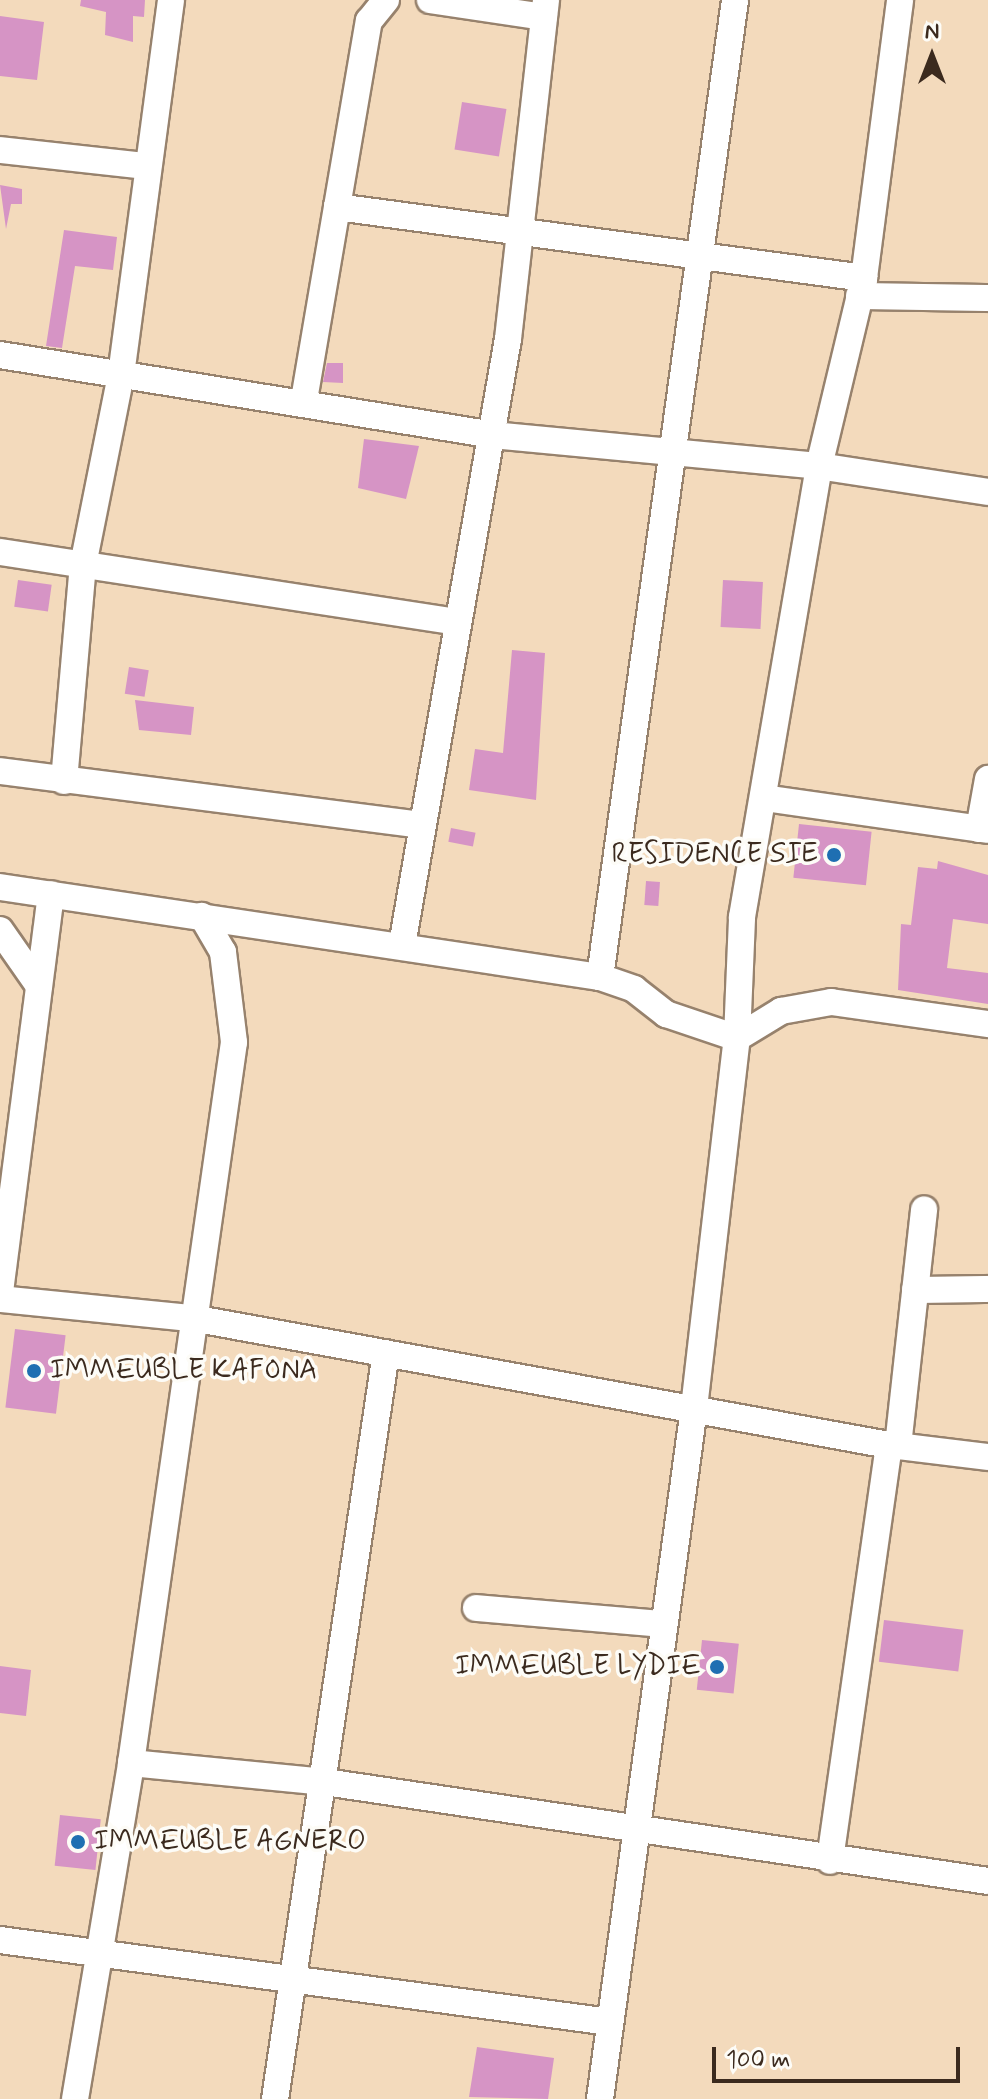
<!DOCTYPE html>
<style>
body{margin:0}
#map{position:relative;width:988px;height:2099px;overflow:hidden;background:#f3dabc;font-family:Mynerve,sans-serif}
div>[style]{position:absolute}
[style*='--x']{left:calc(var(--x)*1px);top:calc(var(--y)*1px);width:calc(var(--w)*1px);rotate:calc(var(--a)*1deg)}
.building>*{inset:0;background:#d694c5;transform-origin:0 0}
.roads{filter:drop-shadow(2px 0 #97826d) drop-shadow(-2px 0 #97826d) drop-shadow(0 2px #97826d) drop-shadow(0 -2px #97826d)}
.minor>*{height:26px;margin:-13px;padding:0 13px;transform-origin:13px;border-radius:13px;background:#fff}
.dots>*{width:22px;height:22px;translate:-50% -50%;box-sizing:border-box;border:4px solid #fdfcf7;border-radius:50%}
span{translate:-50% -50%;white-space:nowrap;text-align:center;line-height:1.15;-webkit-text-stroke:7px #fdfcf7;paint-order:stroke}
.poi-label{font-size:28px;color:#3b2a1e}
.right{translate:-100% -50%;text-align:right}
.left{translate:0 -50%;text-align:left}
.north{position:absolute;left:892px;top:16px;width:80px;height:80px;-webkit-text-stroke:6px #fdfcf7;paint-order:stroke;rotate:0deg;font-size:22px;font-weight:700;line-height:32px;text-align:center;color:#3b2a1e}
.north::after{content:'';display:block;margin:auto;width:28px;height:36px;background:#3b2a1e;clip-path:polygon(50% 0,100% 100%,50% 72%,0 100%)}
.scale{position:absolute;left:712px;top:2047px;width:248px;height:36px;box-sizing:border-box;border:4px solid #3b2a1e;border-top:0;padding-left:10px;font-size:24px;line-height:28px;white-space:nowrap;color:#3b2a1e;-webkit-text-stroke:6px #fdfcf7;paint-order:stroke}
</style>
<div id="map">
<div class="building">
<i style="clip-path:polygon(81px 0,145px 0,144px 17px,133px 16px,133px 42px,105px 35px,106px 12px,80px 6px)"></i>
<i style="clip-path:polygon(0 16px,44px 22px,37px 80px,0 76px)"></i>
<i style="left:462px;top:102px;width:45px;height:48px;rotate:9deg"></i>
<i style="clip-path:polygon(0 185px,22px 189px,22px 204px,11px 204px,6px 229px)"></i>
<i style="clip-path:polygon(64px 230px,117px 237px,113px 270px,75px 266px,62px 348px,46px 346px)"></i>
<i style="clip-path:polygon(327px 363px,343px 363px,343px 383px,323px 382px)"></i>
<i style="clip-path:polygon(364px 439px,419px 446px,406px 499px,358px 488px)"></i>
<i style="left:18px;top:580px;width:34px;height:27px;rotate:8deg"></i>
<i style="left:723px;top:580px;width:40px;height:47px;rotate:3deg"></i>
<i style="clip-path:polygon(512px 650px,545px 653px,536px 800px,469px 790px,475px 749px,503px 753px)"></i>
<i style="left:129px;top:667px;width:20px;height:27px;rotate:9deg"></i>
<i style="clip-path:polygon(135px 700px,194px 707px,191px 735px,139px 730px)"></i>
<i style="left:799px;top:824px;width:73px;height:54px;rotate:6deg"></i>
<i style="left:451px;top:828px;width:25px;height:14px;rotate:11deg"></i>
<i style="clip-path:polygon(938px 861px,988px 875px,988px 924px,953px 919px,947px 968px,988px 973px,988px 1004px,898px 990px,901px 924px,911px 925px,918px 867px,937px 869px)"></i>
<i style="left:646px;top:881px;width:14px;height:24px;rotate:4deg"></i>
<i style="left:15px;top:1329px;width:51px;height:79px;rotate:7deg"></i>
<i style="left:884px;top:1620px;width:80px;height:42px;rotate:7deg"></i>
<i style="left:702px;top:1640px;width:37px;height:50px;rotate:6deg"></i>
<i style="clip-path:polygon(0 1666px,31px 1670px,26px 1716px,0 1713px)"></i>
<i style="left:60px;top:1815px;width:41px;height:51px;rotate:6deg"></i>
<i style="clip-path:polygon(477px 2047px,554px 2058px,548px 2099px,469px 2097px)"></i>
</div>
<div class="roads">
<div class="minor">
<i style="--x:430;--y:0;--w:115;--a:8.5"></i>
<i style="--x:0;--y:150;--w:146;--a:6.3"></i>
<i style="--x:337;--y:207;--w:532;--a:7.67"></i>
<i style="--x:859;--y:296;--w:129;--a:0.9"></i>
<i style="--x:0;--y:355;--w:498;--a:9.2"></i>
<i style="--x:492;--y:435;--w:328;--a:5.4"></i>
<i style="--x:819;--y:466;--w:171;--a:8.7"></i>
<i style="--x:304;--y:400;--w:385;--a:-80.3"></i>
<i style="--x:369;--y:21;--w:27;--a:-51"></i>
<i style="--x:0;--y:552;--w:463;--a:8.7"></i>
<i style="--x:0;--y:771;--w:425;--a:7.3"></i>
<i style="--x:64;--y:781;--w:217;--a:-85"></i>
<i style="--x:83;--y:565;--w:194;--a:-78.7"></i>
<i style="--x:121;--y:375;--w:378;--a:-82.4"></i>
<i style="--x:764;--y:798;--w:226;--a:8.1"></i>
<i style="--x:979;--y:829;--w:51;--a:-79.8"></i>
<i style="--x:0;--y:887;--w:607;--a:8.53"></i>
<i style="--x:600;--y:977;--w:36;--a:19"></i>
<i style="--x:634;--y:989;--w:41;--a:38"></i>
<i style="--x:666;--y:1014;--w:75;--a:18.7"></i>
<i style="--x:737;--y:1038;--w:52;--a:-31.5"></i>
<i style="--x:781;--y:1011;--w:51;--a:-10.2"></i>
<i style="--x:831;--y:1002;--w:159;--a:8"></i>
<i style="--x:0;--y:930;--w:68;--a:55.1"></i>
<i style="--x:402;--y:945;--w:615;--a:-80.08"></i>
<i style="--x:508;--y:339;--w:341;--a:-83.6"></i>
<i style="--x:600;--y:977;--w:986;--a:-82.13"></i>
<i style="--x:915;--y:1290;--w:73;--a:-0.8"></i>
<i style="--x:0;--y:1292;--w:401;--a:-82.7"></i>
<i style="--x:0;--y:1299;--w:193;--a:5.7"></i>
<i style="--x:192;--y:1318;--w:708;--a:10.33"></i>
<i style="--x:889;--y:1445;--w:420;--a:98.1"></i>
<i style="--x:889;--y:1445;--w:100;--a:6.9"></i>
<i style="--x:898;--y:1446;--w:238;--a:-83.7"></i>
<i style="--x:476;--y:1608;--w:187;--a:4.9"></i>
<i style="--x:131;--y:1763;--w:195;--a:5.6"></i>
<i style="--x:325;--y:1782;--w:670;--a:8.49"></i>
<i style="--x:0;--y:1940;--w:615;--a:7.66"></i>
<i style="--x:75;--y:2099;--w:341;--a:-80.5"></i>
<i style="--x:131;--y:1763;--w:728;--a:-81.87"></i>
<i style="--x:234;--y:1042;--w:91;--a:-97"></i>
<i style="--x:223;--y:952;--w:42;--a:-120.3"></i>
<i style="--x:275;--y:2099;--w:754;--a:-81.54"></i>
<i style="--x:600;--y:2099;--w:697;--a:-82.25"></i>
<i style="--x:694;--y:1408;--w:372;--a:-83.4"></i>
<i style="--x:737;--y:1038;--w:121;--a:-87.6"></i>
<i style="--x:742;--y:917;--w:458;--a:-80.3"></i>
<i style="--x:819;--y:466;--w:193;--a:-76.5"></i>
<i style="--x:864;--y:278;--w:280;--a:-82.6"></i>
</div>
</div>
<div class="dots">
<i style="left:834px;top:855px;background:#1f6fb2"></i>
<i style="left:34px;top:1371px;background:#1f6fb2"></i>
<i style="left:717px;top:1667px;background:#1f6fb2"></i>
<i style="left:78px;top:1842px;background:#1f6fb2"></i>
</div>
<div class="poi-label">
<span class="right" style="left:818px;top:855px">RESIDENCE SIE</span>
<span class="left" style="left:50px;top:1371px">IMMEUBLE KAFONA</span>
<span class="right" style="left:701px;top:1667px">IMMEUBLE LYDIE</span>
<span class="left" style="left:94px;top:1842px">IMMEUBLE AGNERO</span>
</div>
<div class="north">N</div>
<div class="scale">100 m</div>
</div>
